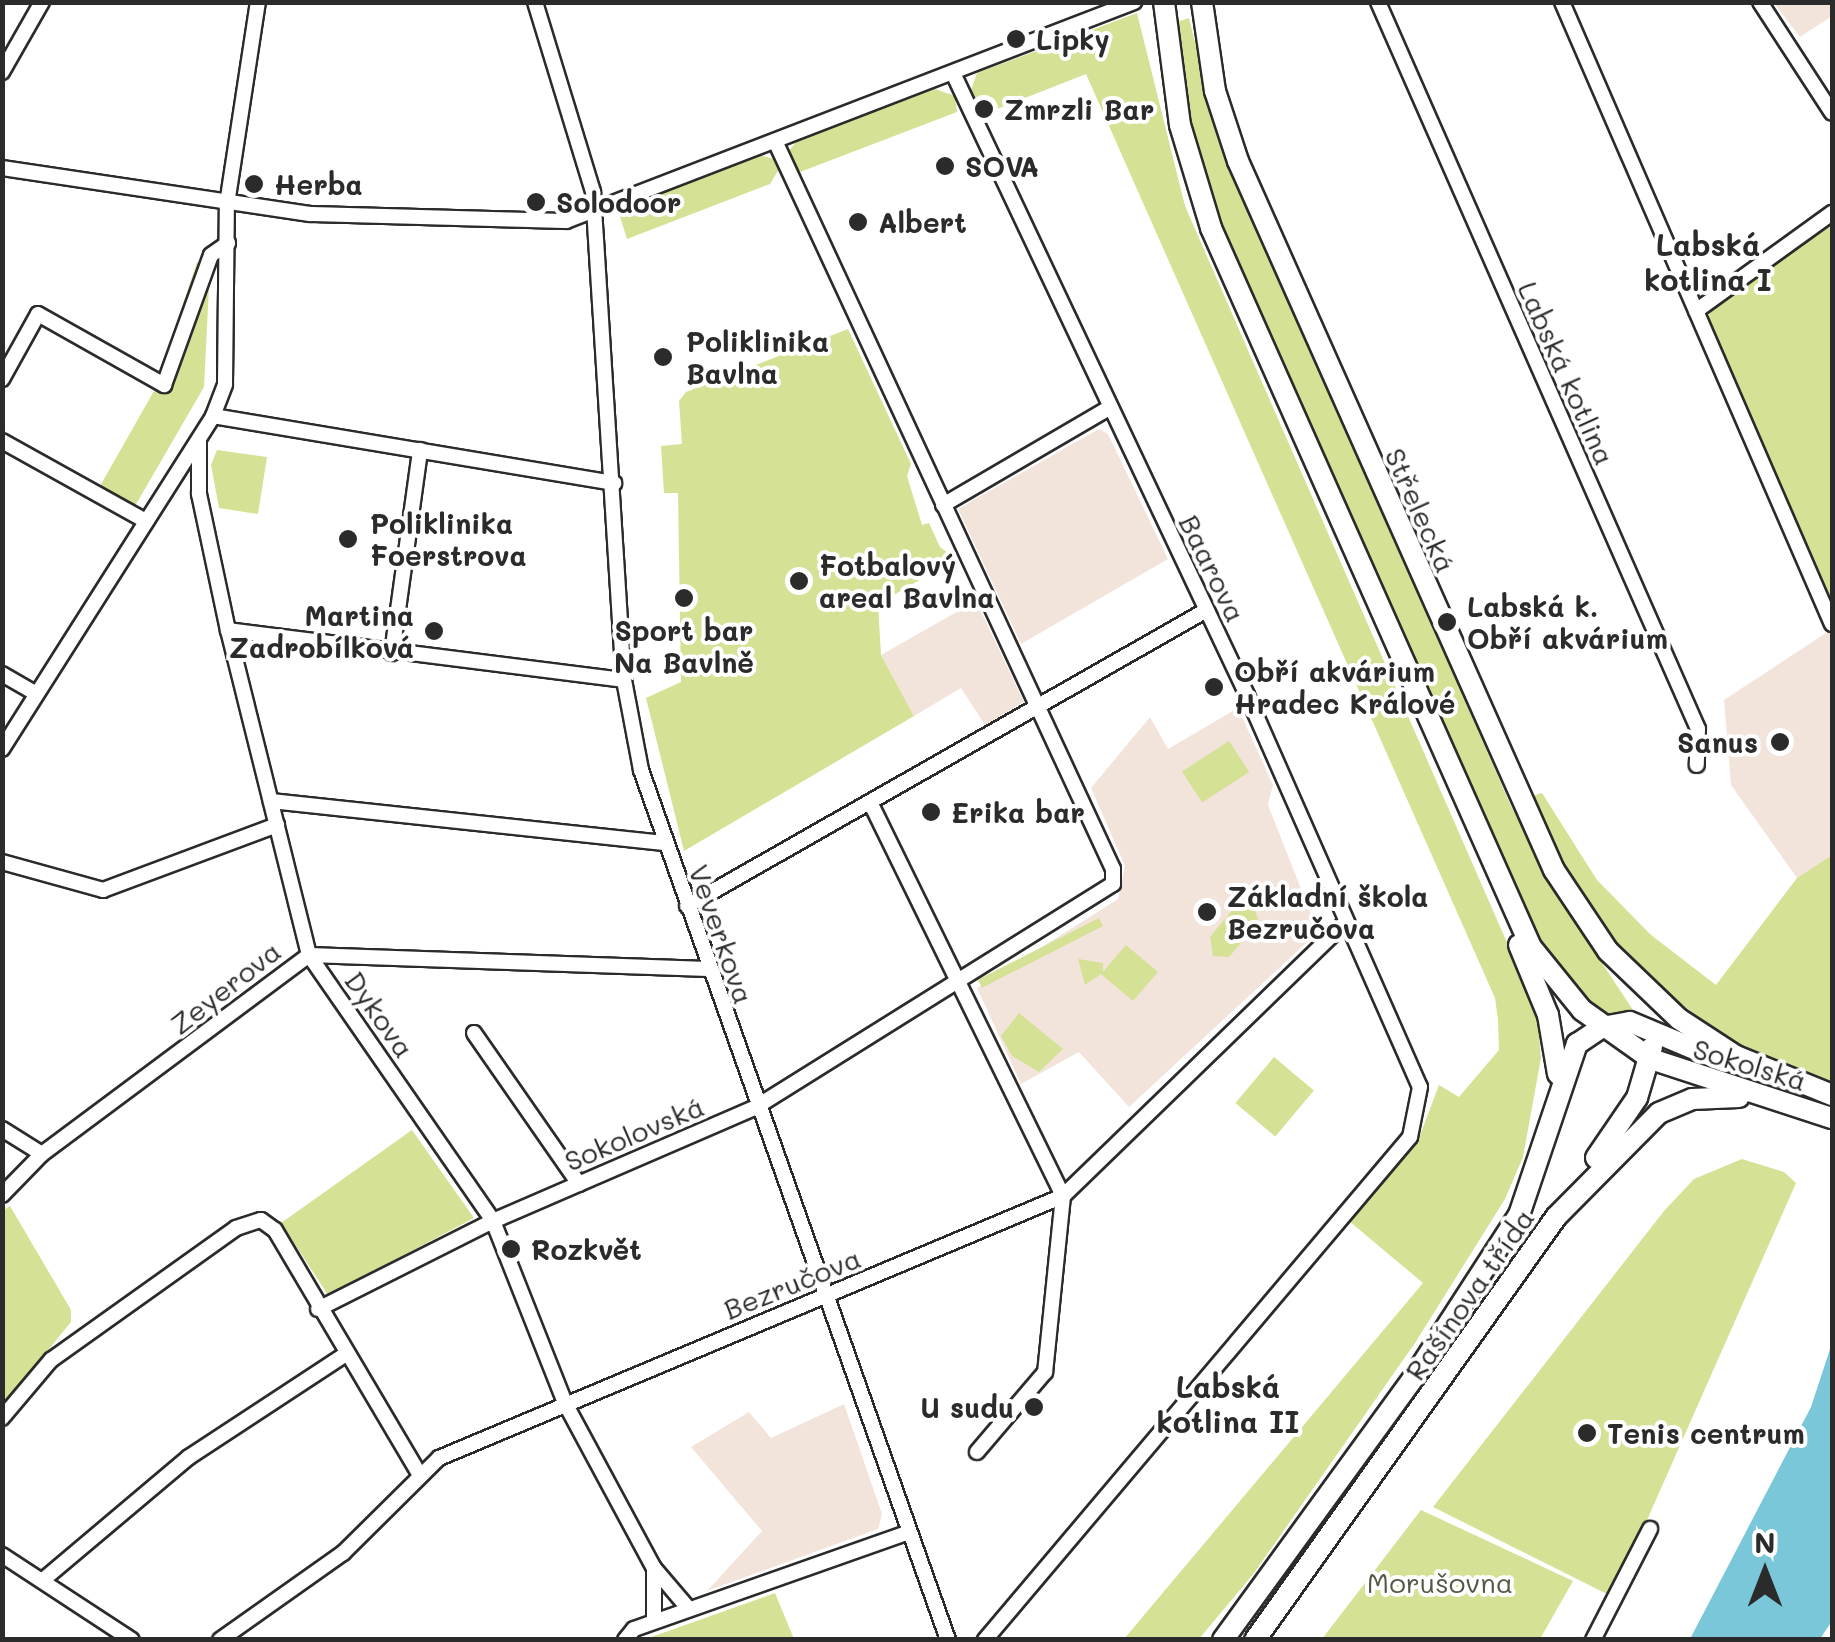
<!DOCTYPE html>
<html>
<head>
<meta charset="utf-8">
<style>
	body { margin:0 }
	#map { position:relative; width:1835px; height:1642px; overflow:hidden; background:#fff; font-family:Mali,sans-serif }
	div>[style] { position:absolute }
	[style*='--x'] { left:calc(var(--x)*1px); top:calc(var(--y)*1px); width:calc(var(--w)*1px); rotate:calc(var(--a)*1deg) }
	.built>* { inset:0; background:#f2e4db }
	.green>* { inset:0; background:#d5e194; transform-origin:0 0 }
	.water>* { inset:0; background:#7bc7da }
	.roads { filter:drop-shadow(2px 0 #2b2b2b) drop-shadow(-2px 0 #2b2b2b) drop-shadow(0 2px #2b2b2b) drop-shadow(0 -2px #2b2b2b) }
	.minor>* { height:14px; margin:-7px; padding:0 7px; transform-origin:7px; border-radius:7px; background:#fff }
	.primary>* { height:20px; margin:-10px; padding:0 10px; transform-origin:10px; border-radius:10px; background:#fff }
	.dots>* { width:28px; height:28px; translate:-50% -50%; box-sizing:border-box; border:5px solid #fff; border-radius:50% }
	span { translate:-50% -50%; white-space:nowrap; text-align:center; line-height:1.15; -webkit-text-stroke:8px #fff; paint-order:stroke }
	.poi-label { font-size:28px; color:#2b2b2b; font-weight:700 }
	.left { translate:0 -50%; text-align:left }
	.right { translate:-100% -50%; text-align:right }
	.street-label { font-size:28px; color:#2b2b2b }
	.park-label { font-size:28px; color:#565845 }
	.neighbourhood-label { font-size:30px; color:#2b2b2b; font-weight:700 }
	.frame { position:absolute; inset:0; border:5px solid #2b2b2b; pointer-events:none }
	.north { position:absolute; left:1715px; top:1522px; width:100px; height:100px; -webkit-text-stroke:8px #fff; paint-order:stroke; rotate:0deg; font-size:28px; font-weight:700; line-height:40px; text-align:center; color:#2b2b2b }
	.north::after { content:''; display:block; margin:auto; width:35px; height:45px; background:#2b2b2b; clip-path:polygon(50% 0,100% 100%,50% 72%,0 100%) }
</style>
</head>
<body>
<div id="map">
	<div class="built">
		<i style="clip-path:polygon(1774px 3px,1832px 3px,1832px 16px,1800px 37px)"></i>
		<i style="clip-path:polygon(1099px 429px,1108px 434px,1168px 559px,1021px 644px,958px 509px)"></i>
		<i style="clip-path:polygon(976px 601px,1024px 702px,985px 725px,961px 688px,914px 716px,881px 655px)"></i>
		<i style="clip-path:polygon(1832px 629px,1832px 855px,1797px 878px,1731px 785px,1724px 700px)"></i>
		<i style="clip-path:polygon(1238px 708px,1273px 785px,1268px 805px,1318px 932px,1129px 1107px,1079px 1052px,1021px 1084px,977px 988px,1118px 899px,1125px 866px,1091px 788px,1150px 717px,1168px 749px)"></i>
		<i style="clip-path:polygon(844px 1404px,882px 1514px,878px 1529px,707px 1591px,762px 1531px,691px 1447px,749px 1412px,771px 1438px)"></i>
	</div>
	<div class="green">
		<i style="clip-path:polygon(1137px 13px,1185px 206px,1512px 954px,1538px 1023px,1541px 1058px,1523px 1157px,1505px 1199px,1415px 1343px,1254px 1573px,1199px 1639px,1124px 1639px,1423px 1283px,1349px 1221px,1419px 1138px,1439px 1085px,1459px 1097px,1499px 1050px,1498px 1020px,1495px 998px,1086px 74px,984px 114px,969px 96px,977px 73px)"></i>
		<i style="clip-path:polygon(1189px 18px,1217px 131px,1510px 804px,1563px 904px,1635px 1013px,1604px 1017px,1540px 945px,1223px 233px,1191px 135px,1174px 23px)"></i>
		<i style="clip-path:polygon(935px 89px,955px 96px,957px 112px,800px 172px,790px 165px,788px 152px,796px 142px)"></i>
		<i style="clip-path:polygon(759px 155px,774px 159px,779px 169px,770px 184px,627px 239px,618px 210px)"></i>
		<i style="clip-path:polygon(1832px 225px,1832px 613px,1707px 328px,1711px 306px)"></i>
		<i style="clip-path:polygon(197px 262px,210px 267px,204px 387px,135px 506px,100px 486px,154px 391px)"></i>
		<i style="clip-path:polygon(848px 329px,911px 464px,907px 476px,922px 525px,929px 523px,940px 547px,956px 559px,878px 604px,881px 655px,914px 716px,684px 851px,646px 698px,681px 682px,678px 493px,664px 493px,661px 446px,682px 444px,679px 401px,686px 392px)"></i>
		<i style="clip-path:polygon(217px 450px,267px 457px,258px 514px,219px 508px,211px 465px)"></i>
		<i style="left:1229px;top:741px;width:37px;height:56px;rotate:57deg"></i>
		<i style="clip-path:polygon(1542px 793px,1597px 880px,1651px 935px,1716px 985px,1797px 878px,1832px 855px,1832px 1087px,1735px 1044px,1644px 976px,1605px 932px,1539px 826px,1525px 798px)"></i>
		<i style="clip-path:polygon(1252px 902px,1259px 922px,1229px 957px,1213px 956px,1210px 937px,1238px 903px)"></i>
		<i style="left:1099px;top:918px;width:9px;height:136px;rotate:63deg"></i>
		<i style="clip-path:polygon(1126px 945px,1158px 972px,1133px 1001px,1101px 974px,1085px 985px,1078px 959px,1103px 963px,1103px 972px)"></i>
		<i style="clip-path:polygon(1019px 1013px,1063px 1049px,1039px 1072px,1012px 1056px,1001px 1036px)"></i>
		<i style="left:1274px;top:1057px;width:52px;height:60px;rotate:40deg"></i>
		<i style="clip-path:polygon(412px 1130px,474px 1218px,328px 1295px,281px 1223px)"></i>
		<i style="clip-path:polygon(1742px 1159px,1784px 1172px,1796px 1183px,1613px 1597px,1433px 1507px,1664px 1211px,1694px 1179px)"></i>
		<i style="clip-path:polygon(10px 1206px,71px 1310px,71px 1322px,3px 1405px,2px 1211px)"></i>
		<i style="clip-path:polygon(1421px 1510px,1573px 1581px,1540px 1639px,1322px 1639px)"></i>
		<i style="clip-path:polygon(775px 1593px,794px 1639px,646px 1639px,657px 1635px)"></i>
	</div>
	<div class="water">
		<i style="clip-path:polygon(1832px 1343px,1832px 1621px,1820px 1639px,1690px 1639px,1811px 1407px)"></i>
	</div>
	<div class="roads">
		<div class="minor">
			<i style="--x:535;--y:2;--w:199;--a:73"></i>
			<i style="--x:593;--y:192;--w:489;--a:86.4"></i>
			<i style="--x:624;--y:680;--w:92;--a:79.3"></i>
			<i style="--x:641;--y:770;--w:923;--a:70.56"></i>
			<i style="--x:1378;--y:2;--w:794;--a:66.24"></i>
			<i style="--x:1698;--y:729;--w:36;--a:92"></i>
			<i style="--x:1562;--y:2;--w:678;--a:66.54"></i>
			<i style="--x:1760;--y:2;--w:132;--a:57"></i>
			<i style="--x:2;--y:72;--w:81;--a:-60.3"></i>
			<i style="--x:953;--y:73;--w:688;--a:64.7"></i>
			<i style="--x:1247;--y:695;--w:428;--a:66.2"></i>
			<i style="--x:1420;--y:1087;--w:51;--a:101.3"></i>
			<i style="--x:1410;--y:1137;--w:659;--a:130.2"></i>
			<i style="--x:2;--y:168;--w:311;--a:8.5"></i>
			<i style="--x:310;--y:214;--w:256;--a:1.6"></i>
			<i style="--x:566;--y:221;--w:609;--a:-21.08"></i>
			<i style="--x:1696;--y:311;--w:168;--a:-35.8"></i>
			<i style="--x:2;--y:379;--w:74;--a:-61"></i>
			<i style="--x:38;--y:314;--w:145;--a:29.4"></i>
			<i style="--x:164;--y:385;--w:138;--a:-70.1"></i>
			<i style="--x:211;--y:255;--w:21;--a:-35"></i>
			<i style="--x:213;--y:416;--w:407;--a:9.5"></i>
			<i style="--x:199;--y:440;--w:54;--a:90"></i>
			<i style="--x:199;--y:494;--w:139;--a:78"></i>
			<i style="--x:228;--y:630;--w:335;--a:76"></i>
			<i style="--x:309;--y:955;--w:323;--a:55.3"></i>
			<i style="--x:493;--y:1221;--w:196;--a:68.4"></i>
			<i style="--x:565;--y:1403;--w:187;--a:61.7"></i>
			<i style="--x:654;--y:1568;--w:52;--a:49.6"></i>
			<i style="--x:2;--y:441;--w:165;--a:29.1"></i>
			<i style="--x:943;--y:505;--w:192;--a:-30.3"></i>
			<i style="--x:228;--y:630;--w:399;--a:7.2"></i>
			<i style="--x:392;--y:653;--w:205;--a:-82.1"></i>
			<i style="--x:2;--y:674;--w:39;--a:30"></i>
			<i style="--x:2;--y:749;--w:394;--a:-57.6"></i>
			<i style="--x:213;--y:416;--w:34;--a:-69"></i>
			<i style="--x:225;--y:384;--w:180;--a:-89.4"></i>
			<i style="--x:227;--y:204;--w:204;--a:-81.3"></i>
			<i style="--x:271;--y:801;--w:395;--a:6.1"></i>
			<i style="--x:872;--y:806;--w:434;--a:63.9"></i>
			<i style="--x:1063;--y:1196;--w:177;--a:95.8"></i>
			<i style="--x:1045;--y:1372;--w:105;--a:130.4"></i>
			<i style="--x:2;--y:862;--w:105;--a:15.5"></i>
			<i style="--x:103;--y:890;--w:186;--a:-20.5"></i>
			<i style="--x:687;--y:906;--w:596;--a:-29.66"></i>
			<i style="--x:474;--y:1033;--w:184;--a:55.2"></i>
			<i style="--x:2;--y:1129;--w:47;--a:32"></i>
			<i style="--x:2;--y:1195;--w:57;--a:-45.7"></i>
			<i style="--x:42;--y:1154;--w:333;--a:-36.7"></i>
			<i style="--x:309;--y:955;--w:399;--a:2"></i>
			<i style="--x:318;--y:1309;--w:196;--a:-26.7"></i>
			<i style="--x:493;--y:1221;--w:287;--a:-23.4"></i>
			<i style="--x:756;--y:1107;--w:421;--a:-32"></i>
			<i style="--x:1113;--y:884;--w:15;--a:-90"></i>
			<i style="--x:1113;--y:869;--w:800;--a:-114.9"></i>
			<i style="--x:2;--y:1418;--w:76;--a:-49.8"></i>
			<i style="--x:51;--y:1360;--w:227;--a:-35.5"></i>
			<i style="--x:236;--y:1228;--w:26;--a:-18"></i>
			<i style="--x:261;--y:1220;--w:17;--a:36"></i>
			<i style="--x:275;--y:1230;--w:285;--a:59.4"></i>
			<i style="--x:2;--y:1555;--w:155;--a:33.2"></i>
			<i style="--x:43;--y:1580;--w:191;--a:-40.1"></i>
			<i style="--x:189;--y:1457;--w:186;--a:-33.3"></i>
			<i style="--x:654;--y:1621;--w:53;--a:-90"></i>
			<i style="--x:220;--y:1640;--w:151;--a:-35.3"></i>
			<i style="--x:343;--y:1553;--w:135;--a:-44.7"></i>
			<i style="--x:439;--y:1458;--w:677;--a:-22.78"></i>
			<i style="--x:1063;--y:1196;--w:394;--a:-44.1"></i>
			<i style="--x:625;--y:1640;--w:14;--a:-51"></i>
			<i style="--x:634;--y:1629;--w:288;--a:-19.4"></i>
			<i style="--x:1593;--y:1640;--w:125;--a:-62.8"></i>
		</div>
		<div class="primary">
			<i style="--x:1164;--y:2;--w:124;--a:82.6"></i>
			<i style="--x:1180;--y:125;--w:108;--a:73.2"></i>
			<i style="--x:1211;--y:228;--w:787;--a:66.01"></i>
			<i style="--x:1531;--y:947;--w:81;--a:51"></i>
			<i style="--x:1582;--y:1010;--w:85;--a:35.4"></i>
			<i style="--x:1651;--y:1059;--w:190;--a:18.1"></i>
			<i style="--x:1202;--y:2;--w:90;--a:81.7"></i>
			<i style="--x:1215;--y:91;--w:74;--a:71.8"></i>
			<i style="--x:1238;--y:161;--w:776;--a:65.98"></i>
			<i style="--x:1554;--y:870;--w:97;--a:56.3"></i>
			<i style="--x:1608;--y:951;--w:98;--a:43.8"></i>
			<i style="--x:1679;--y:1019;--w:68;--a:33"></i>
			<i style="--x:1736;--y:1056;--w:104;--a:22.1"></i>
			<i style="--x:1519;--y:945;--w:76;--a:67.5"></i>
			<i style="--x:1548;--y:1015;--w:60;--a:80.4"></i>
			<i style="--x:1596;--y:1158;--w:73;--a:-55.7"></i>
			<i style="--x:1637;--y:1098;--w:53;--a:-73.6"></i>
			<i style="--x:1223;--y:1640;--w:325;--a:-54"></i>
			<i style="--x:1414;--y:1377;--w:193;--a:-57.1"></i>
			<i style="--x:1519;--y:1215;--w:181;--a:-71.3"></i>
			<i style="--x:1577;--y:1044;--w:30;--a:-34"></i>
			<i style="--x:1602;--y:1027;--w:28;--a:-10"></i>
			<i style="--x:1630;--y:1022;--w:103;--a:22.8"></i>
			<i style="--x:1255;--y:1640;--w:519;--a:-54.56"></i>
			<i style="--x:1556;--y:1217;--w:146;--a:-45.3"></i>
			<i style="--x:1659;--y:1113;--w:36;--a:-23"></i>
			<i style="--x:1692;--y:1099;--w:47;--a:-2.4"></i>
		</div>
	</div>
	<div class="dots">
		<i style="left:1016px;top:39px;background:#2b2b2b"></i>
		<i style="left:984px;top:109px;background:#2b2b2b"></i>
		<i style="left:945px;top:166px;background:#2b2b2b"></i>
		<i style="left:254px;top:184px;background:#2b2b2b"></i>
		<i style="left:536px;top:202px;background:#2b2b2b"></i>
		<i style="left:858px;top:222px;background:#2b2b2b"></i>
		<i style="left:663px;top:357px;background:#2b2b2b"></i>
		<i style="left:348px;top:539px;background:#2b2b2b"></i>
		<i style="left:799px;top:581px;background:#2b2b2b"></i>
		<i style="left:684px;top:598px;background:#2b2b2b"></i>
		<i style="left:1447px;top:622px;background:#2b2b2b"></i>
		<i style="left:434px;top:631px;background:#2b2b2b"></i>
		<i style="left:1214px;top:687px;background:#2b2b2b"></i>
		<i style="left:1780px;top:742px;background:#2b2b2b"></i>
		<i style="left:931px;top:812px;background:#2b2b2b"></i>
		<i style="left:1207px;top:912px;background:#2b2b2b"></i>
		<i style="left:511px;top:1249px;background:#2b2b2b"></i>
		<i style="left:1034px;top:1407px;background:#2b2b2b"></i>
		<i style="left:1587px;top:1433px;background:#2b2b2b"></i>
	</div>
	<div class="poi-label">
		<span class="left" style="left:1036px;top:39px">Lipky</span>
		<span class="left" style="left:1004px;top:109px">Zmrzli Bar</span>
		<span class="left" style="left:965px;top:166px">SOVA</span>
		<span class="left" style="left:274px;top:184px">Herba</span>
		<span class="left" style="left:556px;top:202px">Solodoor</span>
		<span class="left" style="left:878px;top:222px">Albert</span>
		<span class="left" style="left:686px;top:357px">Poliklinika<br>Bavlna</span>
		<span class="left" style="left:370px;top:539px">Poliklinika<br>Foerstrova</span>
		<span class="left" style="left:819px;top:581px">Fotbalový<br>areal Bavlna</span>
		<span class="left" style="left:1467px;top:622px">Labská k.<br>Obří akvárium</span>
		<span class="right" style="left:414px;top:631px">Martina<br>Zadrobílková</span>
		<span style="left:684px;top:646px">Sport bar<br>Na Bavlně</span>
		<span class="left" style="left:1234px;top:687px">Obří akvárium<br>Hradec Králové</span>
		<span class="right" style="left:1758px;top:742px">Sanus</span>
		<span class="left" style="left:951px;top:812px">Erika bar</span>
		<span class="left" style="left:1227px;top:912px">Základní škola<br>Bezručova</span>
		<span class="left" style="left:531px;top:1249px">Rozkvět</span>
		<span class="right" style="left:1014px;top:1407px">U sudu</span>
		<span class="left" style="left:1607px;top:1433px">Tenis centrum</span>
	</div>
	<div class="street-label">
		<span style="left:1567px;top:373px;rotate:66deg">Labská kotlina</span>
		<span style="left:1421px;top:510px;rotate:66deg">Střelecká</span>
		<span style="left:1213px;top:568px;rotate:64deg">Baarova</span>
		<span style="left:722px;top:934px;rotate:71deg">Veverkova</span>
		<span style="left:225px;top:987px;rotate:-38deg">Zeyerova</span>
		<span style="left:380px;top:1014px;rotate:55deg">Dykova</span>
		<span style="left:1750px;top:1064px;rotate:17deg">Sokolská</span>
		<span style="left:634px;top:1133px;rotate:-23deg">Sokolovská</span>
		<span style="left:792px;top:1283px;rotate:-22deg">Bezručova</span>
		<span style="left:1469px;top:1294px;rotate:-55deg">Rašínova třída</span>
	</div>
	<div class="park-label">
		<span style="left:1440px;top:1582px">Morušovna</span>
	</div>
	<div class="neighbourhood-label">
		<span style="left:1708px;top:261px">Labská<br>kotlina I</span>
		<span style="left:1228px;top:1403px">Labská<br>kotlina II</span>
	</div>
	<div class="frame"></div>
	<div class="north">N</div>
</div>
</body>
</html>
